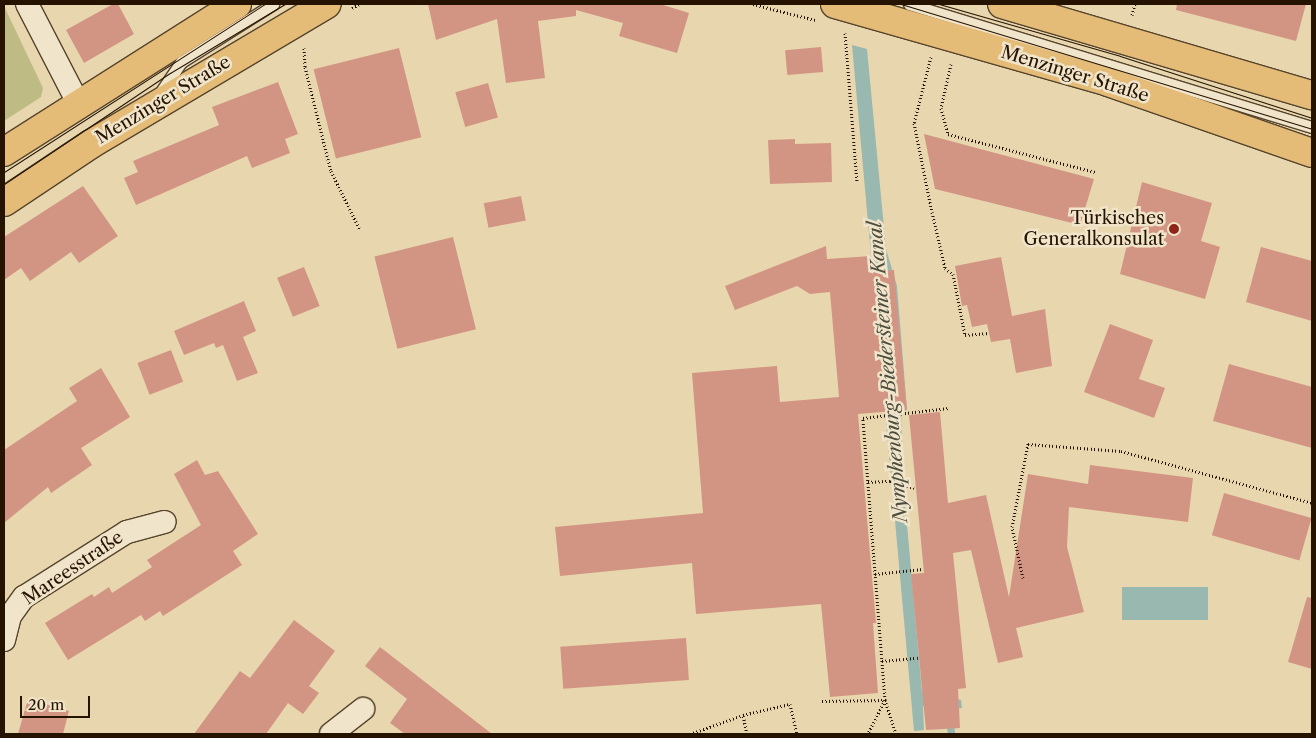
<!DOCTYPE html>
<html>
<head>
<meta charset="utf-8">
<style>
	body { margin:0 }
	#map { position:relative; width:1316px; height:738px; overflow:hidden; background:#e8d6ae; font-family:"Libre Caslon Text",serif }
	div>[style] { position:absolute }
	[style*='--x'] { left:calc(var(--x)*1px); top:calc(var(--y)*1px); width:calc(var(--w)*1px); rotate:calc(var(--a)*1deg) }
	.green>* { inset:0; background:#bebb85 }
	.water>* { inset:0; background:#98b8b0; transform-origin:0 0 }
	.building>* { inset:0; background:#d39583; transform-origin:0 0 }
	.path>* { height:3px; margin-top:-1.5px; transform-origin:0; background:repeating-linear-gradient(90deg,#251300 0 1px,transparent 0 3.5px) }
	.roads { filter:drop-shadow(1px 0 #56442c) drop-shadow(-1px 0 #56442c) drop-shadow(0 1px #56442c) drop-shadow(0 -1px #56442c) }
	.lane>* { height:11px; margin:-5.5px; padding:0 5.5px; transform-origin:5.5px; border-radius:5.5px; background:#f0e4ca }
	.street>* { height:22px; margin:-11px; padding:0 11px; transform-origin:11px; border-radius:11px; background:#f0e4ca }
	.primary>* { height:28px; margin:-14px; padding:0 14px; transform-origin:14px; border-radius:14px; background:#e4bb77 }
	.tram>* { height:1px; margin:-0.5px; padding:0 0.5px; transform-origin:0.5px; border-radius:0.5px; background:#251300 }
	.dots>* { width:14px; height:14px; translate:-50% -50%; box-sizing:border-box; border:2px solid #f0e4ca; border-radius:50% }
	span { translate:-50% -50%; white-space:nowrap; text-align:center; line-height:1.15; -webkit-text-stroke:5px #f0e4ca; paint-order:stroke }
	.street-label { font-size:18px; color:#251300 }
	.poi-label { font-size:18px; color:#251300 }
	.right { translate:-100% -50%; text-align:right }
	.water-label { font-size:19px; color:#4d4d3e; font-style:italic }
	.frame { position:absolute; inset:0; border:5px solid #251300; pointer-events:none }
	.scale { position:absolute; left:20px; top:696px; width:70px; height:22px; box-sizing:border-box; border:2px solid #251300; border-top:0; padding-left:6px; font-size:15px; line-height:18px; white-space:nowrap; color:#251300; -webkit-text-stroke:4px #f0e4ca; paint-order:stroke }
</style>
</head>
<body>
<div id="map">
	<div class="green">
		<i style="clip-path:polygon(4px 6px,43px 88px,41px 97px,4px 121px)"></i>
	</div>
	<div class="water">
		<i style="clip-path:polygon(852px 45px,867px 49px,886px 249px,897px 286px,907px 410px,901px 411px,903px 480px,922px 692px,961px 700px,962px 708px,953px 709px,955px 733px,948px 734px,944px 710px,923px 706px,924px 730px,914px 731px)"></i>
		<i style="left:1208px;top:587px;width:33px;height:86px;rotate:90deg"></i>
	</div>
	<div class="building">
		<i style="clip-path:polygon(113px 4px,118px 4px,134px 34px,84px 63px,66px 30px)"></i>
		<i style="clip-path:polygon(428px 4px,576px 4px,576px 7px,576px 4px,660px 4px,689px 13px,677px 53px,619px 36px,623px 23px,576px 10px,576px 16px,538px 21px,545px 78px,506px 83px,497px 19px,436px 40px)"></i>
		<i style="clip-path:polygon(1177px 4px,1306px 4px,1296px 41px,1176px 10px)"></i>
		<i style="left:821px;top:47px;width:25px;height:36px;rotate:85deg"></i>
		<i style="left:399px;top:48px;width:92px;height:88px;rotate:76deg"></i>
		<i style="clip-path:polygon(278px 82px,298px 134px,285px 139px,290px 153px,252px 168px,247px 156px,136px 205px,124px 178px,138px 172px,133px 161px,219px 125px,212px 107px)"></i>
		<i style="left:488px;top:83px;width:36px;height:34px;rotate:74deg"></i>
		<i style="clip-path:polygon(924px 134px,1094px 179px,1080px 225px,935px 189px)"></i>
		<i style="clip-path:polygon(795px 139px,795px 144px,831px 143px,832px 182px,770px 184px,768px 140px)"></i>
		<i style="clip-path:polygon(1142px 182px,1212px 203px,1201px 241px,1220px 247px,1205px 299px,1120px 274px)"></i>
		<i style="clip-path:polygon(83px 186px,118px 236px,79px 263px,71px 252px,30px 281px,21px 268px,4px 280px,4px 237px)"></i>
		<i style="left:521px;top:196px;width:25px;height:38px;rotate:79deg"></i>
		<i style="left:453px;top:237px;width:95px;height:81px;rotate:76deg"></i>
		<i style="clip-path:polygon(826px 246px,827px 259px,871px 256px,872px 272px,894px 270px,907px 410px,858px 414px,876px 623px,873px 623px,878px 693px,830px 697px,821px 604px,696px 614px,692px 563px,560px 576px,555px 527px,703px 513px,692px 373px,777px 366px,780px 402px,839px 397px,830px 292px,810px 294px,797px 286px,735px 310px,725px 286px)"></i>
		<i style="clip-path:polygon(1261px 247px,1312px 261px,1312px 321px,1246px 302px)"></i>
		<i style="clip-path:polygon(1001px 257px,1012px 316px,1045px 309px,1052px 366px,1016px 373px,1010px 339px,991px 342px,987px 324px,972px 327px,967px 305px,962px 306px,955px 266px)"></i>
		<i style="left:304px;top:267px;width:42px;height:29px;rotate:68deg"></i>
		<i style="clip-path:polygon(244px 301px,256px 331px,243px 337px,258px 373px,237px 381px,223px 345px,216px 348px,214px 343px,184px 355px,174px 331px)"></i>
		<i style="clip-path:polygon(1110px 324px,1153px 340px,1139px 379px,1165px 388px,1154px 418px,1084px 392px)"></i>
		<i style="left:171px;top:350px;width:34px;height:36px;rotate:69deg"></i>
		<i style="clip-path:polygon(1229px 364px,1312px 387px,1312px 448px,1213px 421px)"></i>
		<i style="clip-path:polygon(101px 368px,130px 417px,81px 448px,92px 465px,51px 493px,48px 487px,4px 523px,4px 450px,77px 401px,69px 388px)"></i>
		<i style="clip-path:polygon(940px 412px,948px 503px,986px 495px,1009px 597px,1028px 474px,1088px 484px,1090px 465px,1193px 478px,1188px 522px,1069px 507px,1067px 547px,1084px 612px,1016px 628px,1023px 657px,998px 663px,971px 550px,953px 553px,966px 688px,958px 689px,960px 728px,926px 730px,911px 574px,924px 573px,909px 415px)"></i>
		<i style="clip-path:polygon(197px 460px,205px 475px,218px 471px,258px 534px,233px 551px,242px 565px,163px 616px,160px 611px,145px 621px,141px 615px,68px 660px,45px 623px,92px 594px,94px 597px,109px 587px,112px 593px,152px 567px,147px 560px,201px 525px,174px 474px)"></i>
		<i style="left:1224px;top:493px;width:91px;height:44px;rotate:16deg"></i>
		<i style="clip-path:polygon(1307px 597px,1312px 598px,1312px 669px,1288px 662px)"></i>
		<i style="clip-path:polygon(294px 620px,335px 651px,309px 686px,319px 693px,303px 714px,288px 703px,266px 734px,194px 734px,240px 671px,250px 678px)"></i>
		<i style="left:686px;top:638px;width:42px;height:126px;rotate:86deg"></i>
		<i style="clip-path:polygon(380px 647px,492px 734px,405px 734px,390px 723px,407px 699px,365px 666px)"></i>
		<i style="clip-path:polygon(28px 699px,69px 711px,63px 734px,18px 734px)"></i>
	</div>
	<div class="path">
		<i style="--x:753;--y:4;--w:64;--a:14.5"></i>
		<i style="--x:352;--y:8;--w:9;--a:-27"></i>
		<i style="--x:1132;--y:15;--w:11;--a:-75"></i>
		<i style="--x:845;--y:33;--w:149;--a:85.4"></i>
		<i style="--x:304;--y:48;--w:19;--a:87"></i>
		<i style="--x:305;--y:67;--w:107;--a:76"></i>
		<i style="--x:331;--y:171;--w:66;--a:63.8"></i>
		<i style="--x:931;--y:57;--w:68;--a:104.4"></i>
		<i style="--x:914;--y:123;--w:91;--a:78.6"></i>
		<i style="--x:932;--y:212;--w:57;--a:76.9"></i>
		<i style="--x:945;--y:268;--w:10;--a:37"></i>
		<i style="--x:953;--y:274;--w:62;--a:78.9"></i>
		<i style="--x:965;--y:335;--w:24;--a:-5"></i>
		<i style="--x:951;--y:64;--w:45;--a:102.8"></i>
		<i style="--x:941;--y:108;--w:27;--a:75"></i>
		<i style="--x:948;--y:134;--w:152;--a:14.5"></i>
		<i style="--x:868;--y:482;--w:22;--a:-3"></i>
		<i style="--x:890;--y:481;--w:25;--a:16"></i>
		<i style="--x:875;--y:574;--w:48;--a:-5.9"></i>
		<i style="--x:1023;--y:578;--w:52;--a:-102.2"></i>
		<i style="--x:1012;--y:527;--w:85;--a:-79.1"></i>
		<i style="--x:1028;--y:444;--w:93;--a:4.3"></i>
		<i style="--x:1121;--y:451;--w:198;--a:15.2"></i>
		<i style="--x:882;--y:661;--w:36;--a:-5"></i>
		<i style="--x:822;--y:701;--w:63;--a:-0.9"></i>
		<i style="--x:885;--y:700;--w:38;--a:117"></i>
		<i style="--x:690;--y:734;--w:56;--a:-19.7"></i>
		<i style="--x:747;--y:734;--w:19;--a:-102"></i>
		<i style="--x:743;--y:715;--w:48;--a:-13.2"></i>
		<i style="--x:790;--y:704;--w:31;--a:77"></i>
		<i style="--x:896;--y:734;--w:36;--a:-108"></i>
		<i style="--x:885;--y:700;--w:283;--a:-94.5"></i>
		<i style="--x:863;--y:418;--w:86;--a:-6.7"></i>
	</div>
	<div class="roads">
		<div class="lane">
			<i style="--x:909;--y:4;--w:421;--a:17"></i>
			<i style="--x:158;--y:96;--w:41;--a:-55.9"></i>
			<i style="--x:181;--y:62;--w:109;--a:-32.2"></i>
		</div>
		<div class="street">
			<i style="--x:27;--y:4;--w:111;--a:62.7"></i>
			<i style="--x:4;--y:640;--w:25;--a:-76"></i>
			<i style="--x:10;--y:616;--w:24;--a:-54"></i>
			<i style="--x:24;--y:597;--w:122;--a:-32.3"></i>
			<i style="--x:127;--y:532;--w:39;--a:-15"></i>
			<i style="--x:331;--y:734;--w:41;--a:-38"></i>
		</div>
		<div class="primary">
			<i style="--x:835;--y:4;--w:284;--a:15.9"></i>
			<i style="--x:1108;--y:82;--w:216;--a:19.2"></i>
			<i style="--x:1002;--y:4;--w:323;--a:16.4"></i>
			<i style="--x:4;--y:152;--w:276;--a:-32.4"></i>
			<i style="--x:4;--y:202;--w:105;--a:-33.7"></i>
			<i style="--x:91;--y:144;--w:274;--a:-30.7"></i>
		</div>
	</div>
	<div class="tram">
		<i style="--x:901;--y:4;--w:430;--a:16.9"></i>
		<i style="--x:939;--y:4;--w:188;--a:16"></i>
		<i style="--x:1120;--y:56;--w:202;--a:17.9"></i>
		<i style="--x:4;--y:172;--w:310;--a:-32.8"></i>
		<i style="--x:4;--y:184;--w:200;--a:-33.8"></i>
		<i style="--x:170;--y:73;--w:134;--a:-31"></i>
	</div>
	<div class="dots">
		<i style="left:1174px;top:229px;background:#8f2418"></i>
	</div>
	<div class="street-label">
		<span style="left:1075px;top:74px;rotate:17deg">Menzinger Straße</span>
		<span style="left:163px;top:100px;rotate:-31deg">Menzinger Straße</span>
		<span style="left:73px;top:568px;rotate:-34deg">Mareesstraße</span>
	</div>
	<div class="poi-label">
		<span class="right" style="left:1164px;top:229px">Türkisches<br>Generalkonsulat</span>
	</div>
	<div class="water-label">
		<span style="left:888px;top:372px;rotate:-95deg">Nymphenburg-Biedersteiner Kanal</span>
	</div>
	<div class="frame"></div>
	<div class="scale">20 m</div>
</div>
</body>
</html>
